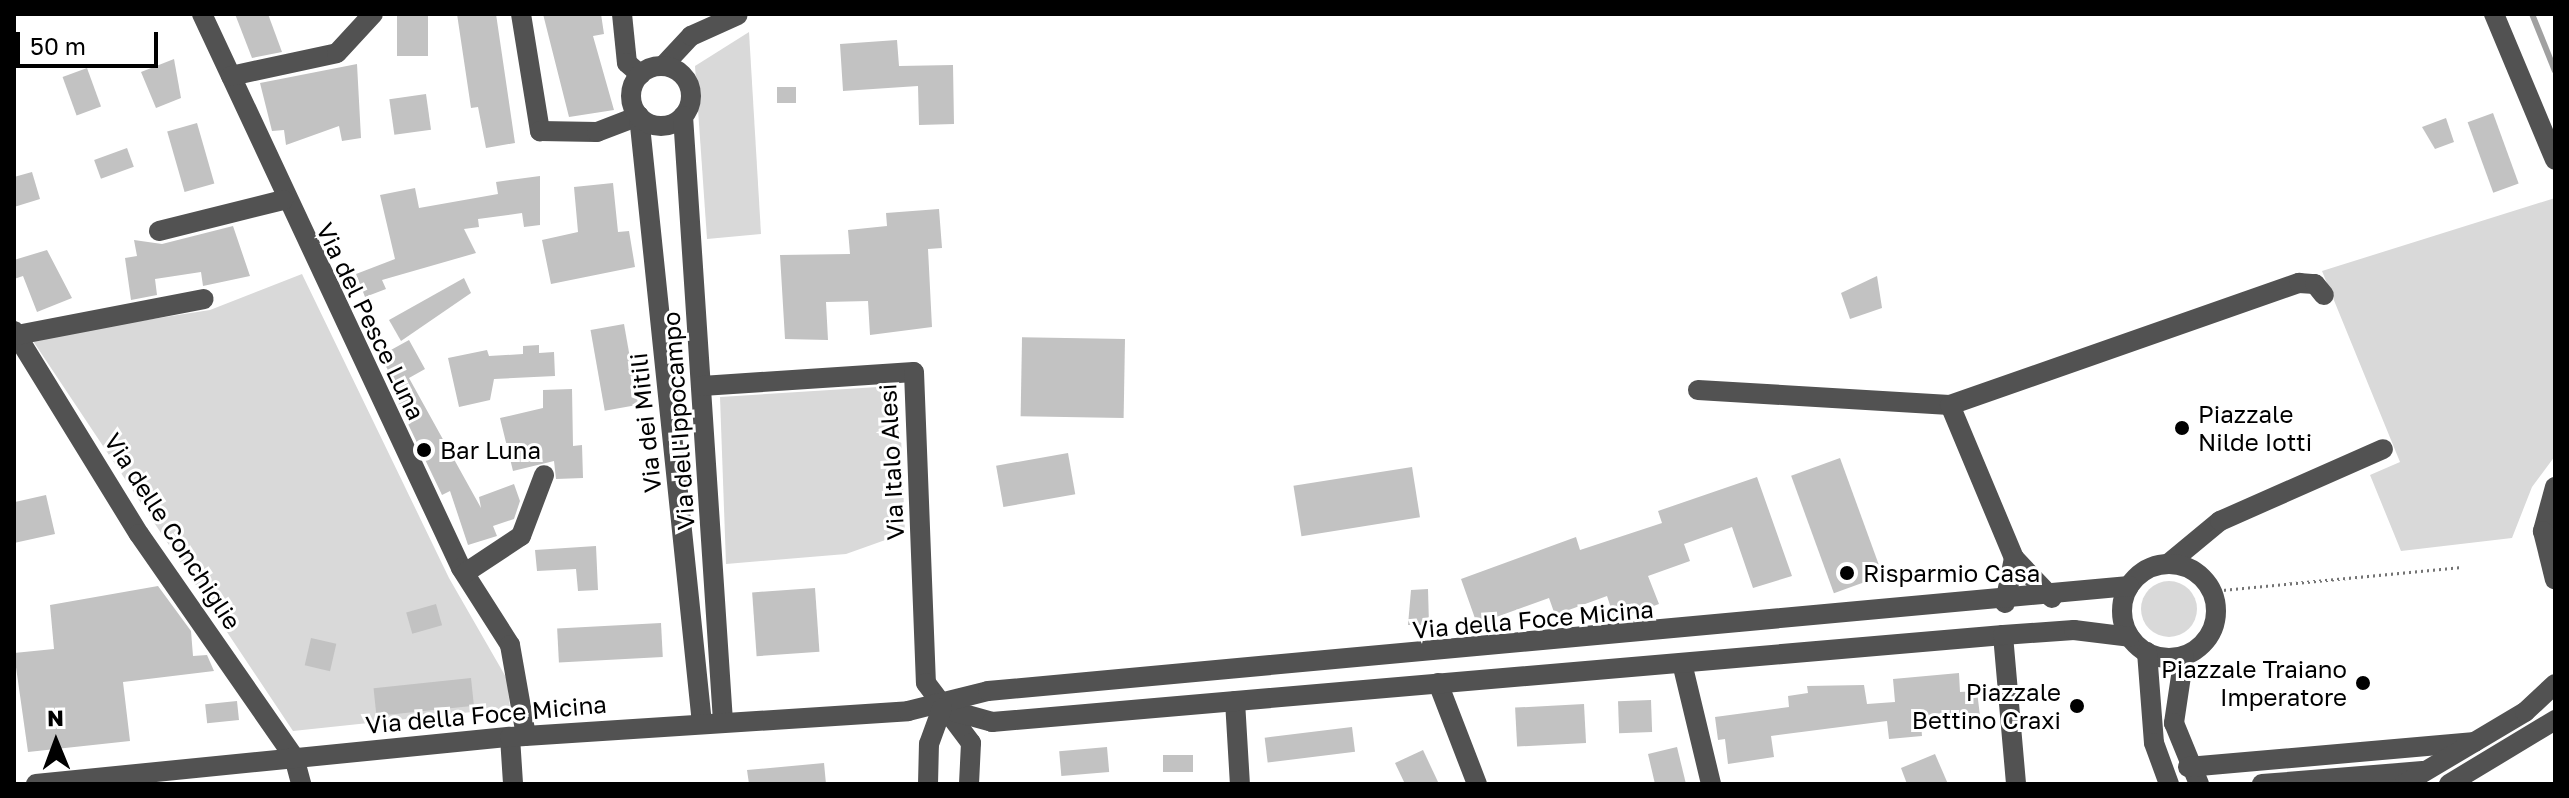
<!DOCTYPE html>
<html>
<head>
<meta charset="utf-8">
<style>
	body { margin:0 }
	#map { position:relative; width:2569px; height:798px; overflow:hidden; background:#fff; font-family:"Golos Text",sans-serif }
	div>[style] { position:absolute }
	[style*='--x'] { left:calc(var(--x)*1px); top:calc(var(--y)*1px); width:calc(var(--w)*1px); rotate:calc(var(--a)*1deg) }
	.green>* { inset:0; background:#d9d9d9 }
	.round { border-radius:50% }
	.stream>* { height:6px; margin:-3px; padding:0 3px; transform-origin:3px; border-radius:3px; background:#a0a0a0 }
	.building>* { inset:0; background:#c2c2c2; transform-origin:0 0 }
	.path>* { height:3px; margin-top:-1.5px; transform-origin:0; background:repeating-linear-gradient(90deg,#747474 0 2px,transparent 0 6px) }
	.minor>* { height:20px; margin:-10px; padding:0 10px; transform-origin:10px; border-radius:10px; background:#525252 }
	.minor>.ring { margin:-10px; padding:0; box-sizing:content-box; background:none; border:20px solid #525252; border-radius:50% }
	.dots>* { width:22px; height:22px; translate:-50% -50%; box-sizing:border-box; border:4px solid #fff; border-radius:50% }
	span { translate:-50% -50%; white-space:nowrap; text-align:center; line-height:1.15; -webkit-text-stroke:6px #fff; paint-order:stroke }
	.street-label { font-size:24px; color:#000 }
	.poi-label { font-size:24px; color:#000 }
	.left { translate:0 -50%; text-align:left }
	.right { translate:-100% -50%; text-align:right }
	.frame { position:absolute; inset:0; border:16px solid #000; pointer-events:none }
	.north { position:absolute; left:16px; top:702px; width:80px; height:80px; -webkit-text-stroke:6px #fff; paint-order:stroke; rotate:359deg; font-size:22px; font-weight:700; line-height:32px; text-align:center; color:#000 }
	.north::after { content:''; display:block; margin:auto; width:28px; height:36px; background:#000; clip-path:polygon(50% 0,100% 100%,50% 72%,0 100%) }
	.scale { position:absolute; left:16px; top:32px; width:142px; height:36px; box-sizing:border-box; border:4px solid #000; border-top:0; padding-left:10px; font-size:24px; line-height:28px; white-space:nowrap; color:#000; -webkit-text-stroke:6px #fff; paint-order:stroke }
</style>
</head>
<body>
<div id="map">
	<div class="green">
		<i style="clip-path:polygon(749px 32px,761px 234px,707px 239px,695px 66px)"></i>
		<i style="clip-path:polygon(2555px 198px,2555px 456px,2532px 487px,2512px 538px,2401px 551px,2370px 475px,2400px 462px,2322px 271px)"></i>
		<i style="clip-path:polygon(302px 274px,449px 578px,507px 679px,510px 708px,293px 731px,31px 338px,210px 310px)"></i>
		<i style="clip-path:polygon(878px 387px,901px 436px,905px 533px,846px 554px,726px 564px,720px 397px)"></i>
		<i class="round" style="left:2141px;top:581px;width:56px;height:56px"></i>
	</div>
	<div class="stream">
		<i style="--x:2532;--y:14;--w:61;--a:68"></i>
	</div>
	<div class="building">
		<i style="clip-path:polygon(235px 14px,268px 14px,282px 52px,252px 58px)"></i>
		<i style="left:397px;top:14px;width:31px;height:42px"></i>
		<i style="clip-path:polygon(457px 14px,496px 14px,515px 143px,486px 148px,478px 107px,471px 108px)"></i>
		<i style="clip-path:polygon(543px 14px,601px 14px,604px 34px,593px 36px,614px 110px,569px 117px)"></i>
		<i style="clip-path:polygon(897px 40px,899px 66px,953px 65px,954px 124px,919px 125px,918px 86px,843px 91px,840px 44px)"></i>
		<i style="clip-path:polygon(174px 59px,181px 98px,156px 108px,141px 72px)"></i>
		<i style="clip-path:polygon(357px 64px,361px 138px,342px 141px,339px 126px,286px 145px,284px 130px,272px 131px,260px 83px)"></i>
		<i style="left:87px;top:68px;width:41px;height:26px;rotate:70deg"></i>
		<i style="left:796px;top:87px;width:16px;height:19px;rotate:90deg"></i>
		<i style="left:426px;top:94px;width:36px;height:37px;rotate:82deg"></i>
		<i style="left:2493px;top:113px;width:75px;height:27px;rotate:70deg"></i>
		<i style="clip-path:polygon(2446px 118px,2454px 142px,2435px 149px,2422px 127px)"></i>
		<i style="left:197px;top:123px;width:63px;height:31px;rotate:74deg"></i>
		<i style="left:127px;top:148px;width:20px;height:35px;rotate:70deg"></i>
		<i style="clip-path:polygon(32px 172px,40px 199px,14px 207px,14px 177px)"></i>
		<i style="clip-path:polygon(540px 176px,540px 225px,524px 227px,522px 213px,478px 219px,479px 227px,464px 229px,476px 253px,382px 280px,386px 289px,365px 297px,356px 274px,395px 259px,380px 195px,415px 188px,419px 208px,498px 194px,496px 182px)"></i>
		<i style="clip-path:polygon(613px 183px,618px 232px,629px 231px,635px 267px,551px 284px,542px 240px,578px 232px,574px 187px)"></i>
		<i style="clip-path:polygon(939px 209px,942px 248px,928px 249px,932px 327px,870px 335px,868px 301px,826px 302px,828px 340px,785px 339px,780px 255px,850px 254px,848px 230px,887px 226px,886px 213px)"></i>
		<i style="clip-path:polygon(233px 226px,250px 276px,203px 286px,201px 272px,155px 279px,157px 295px,131px 300px,125px 258px,137px 256px,134px 240px,162px 244px)"></i>
		<i style="clip-path:polygon(47px 250px,72px 298px,37px 312px,23px 276px,14px 279px,14px 260px)"></i>
		<i style="clip-path:polygon(1877px 276px,1882px 308px,1850px 319px,1841px 293px)"></i>
		<i style="clip-path:polygon(464px 278px,471px 293px,401px 341px,389px 320px)"></i>
		<i style="left:624px;top:324px;width:82px;height:34px;rotate:80deg"></i>
		<i style="left:1125px;top:339px;width:79px;height:103px;rotate:91deg"></i>
		<i style="clip-path:polygon(409px 340px,425px 369px,409px 378px,481px 508px,479px 497px,514px 484px,520px 501px,514px 519px,493px 526px,497px 536px,468px 545px,450px 491px,442px 495px,398px 403px,405px 400px,380px 356px)"></i>
		<i style="clip-path:polygon(539px 345px,539px 353px,554px 352px,555px 376px,494px 379px,490px 400px,459px 407px,448px 358px,487px 350px,489px 356px,523px 354px,523px 346px)"></i>
		<i style="clip-path:polygon(572px 389px,573px 446px,582px 445px,583px 478px,556px 479px,554px 461px,513px 471px,500px 418px,543px 408px,543px 390px)"></i>
		<i style="left:1068px;top:453px;width:42px;height:73px;rotate:80deg"></i>
		<i style="left:1840px;top:458px;width:125px;height:52px;rotate:70deg"></i>
		<i style="left:1412px;top:467px;width:51px;height:120px;rotate:81deg"></i>
		<i style="clip-path:polygon(1757px 477px,1792px 576px,1753px 588px,1732px 527px,1684px 544px,1690px 561px,1648px 576px,1659px 604px,1615px 620px,1607px 596px,1555px 615px,1549px 598px,1477px 624px,1461px 579px,1576px 537px,1580px 550px,1662px 523px,1658px 511px)"></i>
		<i style="clip-path:polygon(46px 495px,55px 534px,14px 543px,15px 502px)"></i>
		<i style="clip-path:polygon(596px 546px,598px 590px,578px 591px,576px 569px,537px 571px,535px 550px)"></i>
		<i style="clip-path:polygon(158px 586px,191px 631px,193px 656px,207px 655px,214px 671px,123px 682px,130px 741px,28px 752px,14px 653px,54px 649px,50px 605px)"></i>
		<i style="left:815px;top:588px;width:64px;height:63px;rotate:86deg"></i>
		<i style="clip-path:polygon(1428px 589px,1429px 625px,1408px 625px,1411px 590px)"></i>
		<i style="left:436px;top:604px;width:22px;height:31px;rotate:74deg"></i>
		<i style="left:661px;top:623px;width:34px;height:104px;rotate:87deg"></i>
		<i style="left:311px;top:638px;width:26px;height:28px;rotate:13deg"></i>
		<i style="clip-path:polygon(1959px 673px,1960px 692px,1977px 691px,1980px 716px,1921px 723px,1922px 736px,1889px 739px,1887px 721px,1771px 736px,1774px 757px,1728px 764px,1725px 739px,1718px 740px,1715px 717px,1789px 707px,1788px 696px,1808px 693px,1807px 686px,1864px 685px,1867px 704px,1895px 702px,1893px 679px)"></i>
		<i style="left:471px;top:678px;width:28px;height:98px;rotate:84deg"></i>
		<i style="left:1651px;top:700px;width:32px;height:33px;rotate:88deg"></i>
		<i style="left:237px;top:701px;width:19px;height:32px;rotate:84deg"></i>
		<i style="left:1584px;top:704px;width:39px;height:69px;rotate:87deg"></i>
		<i style="left:1352px;top:727px;width:25px;height:88px;rotate:83deg"></i>
		<i style="left:1107px;top:747px;width:25px;height:48px;rotate:85deg"></i>
		<i style="clip-path:polygon(1677px 747px,1686px 784px,1655px 784px,1648px 754px)"></i>
		<i style="clip-path:polygon(1423px 750px,1439px 784px,1405px 784px,1395px 763px)"></i>
		<i style="clip-path:polygon(1935px 754px,1948px 784px,1907px 784px,1901px 768px)"></i>
		<i style="left:1193px;top:755px;width:17px;height:30px;rotate:90deg"></i>
		<i style="clip-path:polygon(824px 763px,826px 784px,749px 784px,747px 770px)"></i>
	</div>
	<div class="path">
		<i style="--x:2212;--y:591;--w:251;--a:-5.5"></i>
	</div>
	<div class="minor">
		<i style="--x:202;--y:14;--w:612;--a:64.94"></i>
		<i style="--x:461;--y:568;--w:91;--a:57.5"></i>
		<i style="--x:510;--y:645;--w:92;--a:80"></i>
		<i style="--x:521;--y:14;--w:119;--a:80.8"></i>
		<i style="--x:540;--y:131;--w:57;--a:1"></i>
		<i style="--x:597;--y:132;--w:45;--a:-20.9"></i>
		<i style="--x:639;--y:116;--w:611;--a:84.08"></i>
		<i style="--x:622;--y:14;--w:49;--a:84.2"></i>
		<i style="--x:627;--y:63;--w:18;--a:41"></i>
		<i style="--x:2494;--y:14;--w:158;--a:67.3"></i>
		<i style="--x:663;--y:66;--w:41;--a:-47"></i>
		<i style="--x:691;--y:36;--w:51;--a:-24.1"></i>
		<i class="ring" style="left:631px;top:66px;width:40px;height:40px"></i>
		<i style="--x:231;--y:76;--w:108;--a:-12.2"></i>
		<i style="--x:337;--y:53;--w:53;--a:-47.3"></i>
		<i style="--x:683;--y:116;--w:607;--a:86.22"></i>
		<i style="--x:159;--y:231;--w:128;--a:-14"></i>
		<i style="--x:14;--y:331;--w:238;--a:58.4"></i>
		<i style="--x:139;--y:534;--w:272;--a:55.2"></i>
		<i style="--x:294;--y:757;--w:28;--a:75"></i>
		<i style="--x:17;--y:335;--w:190;--a:-10.9"></i>
		<i style="--x:702;--y:386;--w:212;--a:-3.8"></i>
		<i style="--x:914;--y:372;--w:311;--a:87.8"></i>
		<i style="--x:926;--y:683;--w:75;--a:53.1"></i>
		<i style="--x:971;--y:743;--w:41;--a:92.8"></i>
		<i style="--x:1698;--y:390;--w:252;--a:3.4"></i>
		<i style="--x:1950;--y:405;--w:370;--a:-19.3"></i>
		<i style="--x:2299;--y:283;--w:16;--a:4"></i>
		<i style="--x:2315;--y:284;--w:14;--a:51"></i>
		<i style="--x:1950;--y:405;--w:166;--a:67.3"></i>
		<i style="--x:2014;--y:558;--w:55;--a:46.5"></i>
		<i style="--x:2555;--y:487;--w:46;--a:105.3"></i>
		<i style="--x:2543;--y:531;--w:50;--a:76.2"></i>
		<i style="--x:2168;--y:564;--w:67;--a:-39.6"></i>
		<i style="--x:2220;--y:521;--w:178;--a:-23.8"></i>
		<i class="ring" style="left:2122px;top:564px;width:74px;height:74px"></i>
		<i style="--x:465;--y:573;--w:67;--a:-33.5"></i>
		<i style="--x:521;--y:536;--w:65;--a:-69.3"></i>
		<i style="--x:2005;--y:603;--w:46;--a:-78.7"></i>
		<i style="--x:2003;--y:635;--w:150;--a:85"></i>
		<i style="--x:2147;--y:652;--w:91;--a:85.6"></i>
		<i style="--x:2154;--y:743;--w:44;--a:69.9"></i>
		<i style="--x:2184;--y:656;--w:68;--a:98.5"></i>
		<i style="--x:2174;--y:723;--w:66;--a:67.7"></i>
		<i style="--x:1682;--y:663;--w:124;--a:76.5"></i>
		<i style="--x:1438;--y:683;--w:108;--a:68.9"></i>
		<i style="--x:1235;--y:701;--w:83;--a:86.6"></i>
		<i style="--x:942;--y:708;--w:52;--a:15.6"></i>
		<i style="--x:992;--y:722;--w:1015;--a:-4.92"></i>
		<i style="--x:2003;--y:635;--w:71;--a:-4"></i>
		<i style="--x:2074;--y:630;--w:56;--a:7.1"></i>
		<i style="--x:510;--y:737;--w:47;--a:86.3"></i>
		<i style="--x:2188;--y:767;--w:288;--a:-5"></i>
		<i style="--x:36;--y:784;--w:476;--a:-5.7"></i>
		<i style="--x:510;--y:737;--w:399;--a:-3.7"></i>
		<i style="--x:908;--y:711;--w:82;--a:-14"></i>
		<i style="--x:988;--y:691;--w:1146;--a:-5.26"></i>
		<i style="--x:928;--y:784;--w:40;--a:-88.6"></i>
		<i style="--x:929;--y:744;--w:38;--a:-70"></i>
		<i style="--x:2262;--y:784;--w:161;--a:-4.6"></i>
		<i style="--x:2404;--y:784;--w:141;--a:-30.8"></i>
		<i style="--x:2525;--y:712;--w:41;--a:-43"></i>
		<i style="--x:2449;--y:784;--w:124;--a:-31.1"></i>
	</div>
	<div class="dots">
		<i style="left:2182px;top:428px;background:#000"></i>
		<i style="left:424px;top:450px;background:#000"></i>
		<i style="left:1847px;top:573px;background:#000"></i>
		<i style="left:2363px;top:683px;background:#000"></i>
		<i style="left:2077px;top:706px;background:#000"></i>
	</div>
	<div class="street-label">
		<span style="left:371px;top:321px;rotate:64deg">Via del Pesce Luna</span>
		<span style="left:678px;top:421px;rotate:-94deg">Via dell'Ippocampo</span>
		<span style="left:645px;top:423px;rotate:-96deg">Via dei Mitili</span>
		<span style="left:891px;top:462px;rotate:-93deg">Via Italo Alesi</span>
		<span style="left:173px;top:531px;rotate:57deg">Via delle Conchiglie</span>
		<span style="left:1533px;top:619px;rotate:-5deg">Via della Foce Micina</span>
		<span style="left:486px;top:714px;rotate:-5deg">Via della Foce Micina</span>
	</div>
	<div class="poi-label">
		<span class="left" style="left:2198px;top:428px">Piazzale<br>Nilde Iotti</span>
		<span class="left" style="left:440px;top:450px">Bar Luna</span>
		<span class="left" style="left:1863px;top:573px">Risparmio Casa</span>
		<span class="right" style="left:2347px;top:683px">Piazzale Traiano<br>Imperatore</span>
		<span class="right" style="left:2061px;top:706px">Piazzale<br>Bettino Craxi</span>
	</div>
	<div class="frame"></div>
	<div class="north">N</div>
	<div class="scale">50 m</div>
</div>
</body>
</html>
